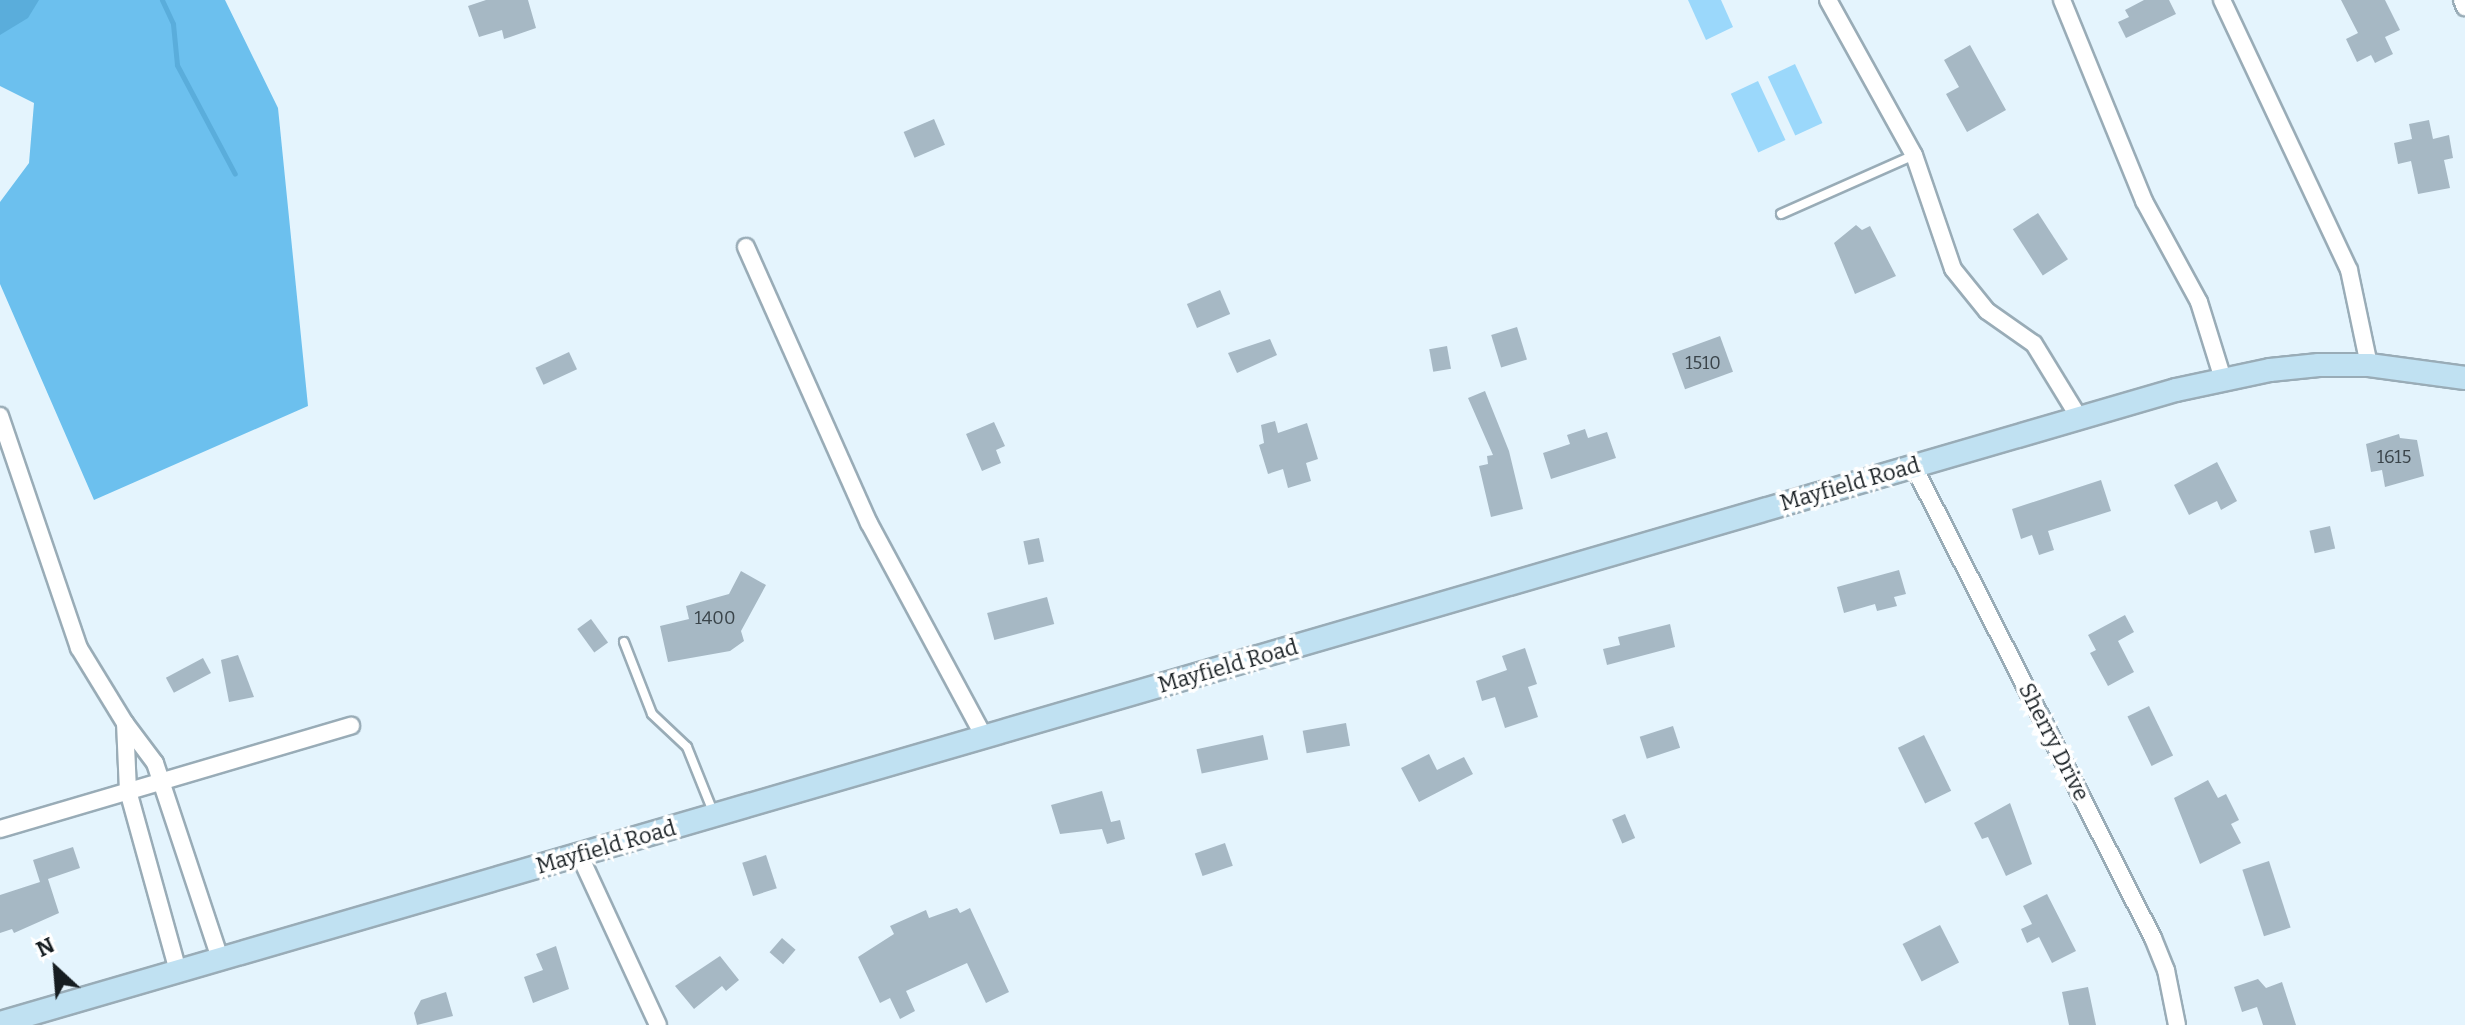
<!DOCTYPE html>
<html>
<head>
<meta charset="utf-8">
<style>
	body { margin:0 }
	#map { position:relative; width:2465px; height:1025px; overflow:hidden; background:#e4f4fd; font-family:Bitter,serif }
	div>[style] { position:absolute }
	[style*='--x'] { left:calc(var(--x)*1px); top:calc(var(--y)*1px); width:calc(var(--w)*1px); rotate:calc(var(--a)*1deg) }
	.green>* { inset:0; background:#9bd8fb; transform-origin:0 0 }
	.forest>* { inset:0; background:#6cc0ee }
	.water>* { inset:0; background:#5aaddb }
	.stream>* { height:5px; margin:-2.5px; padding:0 2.5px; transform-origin:2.5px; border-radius:2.5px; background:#5aaddb }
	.building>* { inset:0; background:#a6b8c4; transform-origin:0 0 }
	.roads { filter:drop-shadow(2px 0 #99acb7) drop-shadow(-2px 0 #99acb7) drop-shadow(0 2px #99acb7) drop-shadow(0 -2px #99acb7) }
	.lane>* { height:8px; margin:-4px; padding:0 4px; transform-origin:4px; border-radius:4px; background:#fff }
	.street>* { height:16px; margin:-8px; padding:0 8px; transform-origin:8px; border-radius:8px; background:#fff }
	.secondary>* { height:22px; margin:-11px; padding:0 11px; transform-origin:11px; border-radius:11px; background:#c0e1f2 }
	span { translate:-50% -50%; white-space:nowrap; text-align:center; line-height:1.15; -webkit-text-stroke:7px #fff; paint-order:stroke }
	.number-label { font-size:18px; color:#3a444a }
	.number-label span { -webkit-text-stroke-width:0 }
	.street-label { font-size:22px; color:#161d21 }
	.north { position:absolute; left:16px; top:929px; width:80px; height:80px; -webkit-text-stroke:6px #fff; paint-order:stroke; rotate:334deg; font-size:22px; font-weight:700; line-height:32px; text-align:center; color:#161d21 }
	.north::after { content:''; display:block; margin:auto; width:28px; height:36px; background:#161d21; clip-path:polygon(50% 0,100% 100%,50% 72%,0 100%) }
</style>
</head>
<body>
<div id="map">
	<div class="green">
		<i style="clip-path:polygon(1688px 0,1721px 0,1733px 27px,1706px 40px)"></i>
		<i style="left:1795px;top:64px;width:65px;height:30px;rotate:65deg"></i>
		<i style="left:1758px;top:81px;width:65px;height:30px;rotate:65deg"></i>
	</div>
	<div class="forest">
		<i style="clip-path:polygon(0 0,225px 0,278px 108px,308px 406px,94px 500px,0 284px,0 202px,29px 163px,34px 103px,0 86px)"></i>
	</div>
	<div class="water">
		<i style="clip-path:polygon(0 0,39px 0,28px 18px,0 35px)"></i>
	</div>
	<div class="stream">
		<i style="--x:162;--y:0;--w:26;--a:65"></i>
		<i style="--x:173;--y:24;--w:41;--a:84.4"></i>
		<i style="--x:177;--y:65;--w:123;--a:62"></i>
	</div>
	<div class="building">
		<i style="clip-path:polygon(486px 0,528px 0,536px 28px,504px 39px,502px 30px,479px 37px,468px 6px)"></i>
		<i style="clip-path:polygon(2144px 0,2169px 0,2176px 14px,2126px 38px,2118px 22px,2129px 17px,2125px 10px)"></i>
		<i style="clip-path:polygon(2341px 0,2385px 0,2400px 30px,2385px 37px,2393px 54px,2375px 63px,2371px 55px,2357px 62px,2346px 39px,2358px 33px)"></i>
		<i style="clip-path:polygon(1970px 45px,2006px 110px,1967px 132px,1946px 94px,1959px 87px,1944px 60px)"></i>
		<i style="left:934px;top:119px;width:28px;height:33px;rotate:67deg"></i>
		<i style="clip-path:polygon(2429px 120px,2433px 139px,2449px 135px,2453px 158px,2444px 160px,2450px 188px,2418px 194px,2411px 161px,2398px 164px,2394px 143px,2412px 139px,2409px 124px)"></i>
		<i style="left:2038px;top:213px;width:55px;height:30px;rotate:57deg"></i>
		<i style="clip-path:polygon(1856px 225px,1862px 230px,1870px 226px,1896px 276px,1855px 294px,1834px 243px)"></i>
		<i style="left:1220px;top:290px;width:26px;height:36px;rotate:67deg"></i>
		<i style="left:1517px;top:327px;width:34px;height:27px;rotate:73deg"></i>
		<i style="left:1720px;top:336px;width:38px;height:51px;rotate:70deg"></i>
		<i style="clip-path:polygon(1270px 339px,1277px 355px,1237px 373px,1228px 353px)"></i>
		<i style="left:1447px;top:346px;width:23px;height:18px;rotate:80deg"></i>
		<i style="left:569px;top:352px;width:19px;height:37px;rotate:65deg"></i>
		<i style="clip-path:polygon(1485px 391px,1509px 451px,1523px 509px,1491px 517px,1479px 466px,1488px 464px,1487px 456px,1493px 455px,1468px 398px)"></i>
		<i style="clip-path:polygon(1275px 421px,1278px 433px,1307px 423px,1318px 459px,1306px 463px,1311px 481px,1288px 488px,1283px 469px,1268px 474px,1259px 445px,1264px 443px,1261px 425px)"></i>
		<i style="clip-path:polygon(994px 422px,1005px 446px,996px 450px,1001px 463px,982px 471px,966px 434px)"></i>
		<i style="clip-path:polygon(1585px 429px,1588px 438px,1607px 432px,1616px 458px,1551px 479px,1543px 453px,1570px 444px,1567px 435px)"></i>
		<i style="clip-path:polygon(2399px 434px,2400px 438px,2417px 440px,2424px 476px,2385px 487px,2382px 470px,2371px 472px,2366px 444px)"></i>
		<i style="clip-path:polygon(2217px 462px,2237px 501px,2221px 510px,2217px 501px,2189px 515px,2174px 485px)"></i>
		<i style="clip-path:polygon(2101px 480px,2111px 511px,2048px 531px,2054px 550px,2039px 555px,2032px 535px,2021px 539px,2012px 509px)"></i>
		<i style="left:2330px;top:526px;width:23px;height:21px;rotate:77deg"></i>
		<i style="left:1039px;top:538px;width:24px;height:16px;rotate:78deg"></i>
		<i style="clip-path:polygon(1899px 570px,1906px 594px,1894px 597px,1897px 606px,1877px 611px,1875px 604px,1844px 613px,1837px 587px)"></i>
		<i style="clip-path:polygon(741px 571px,766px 585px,741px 631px,744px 641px,730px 651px,668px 662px,660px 626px,689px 619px,686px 606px,729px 594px)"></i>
		<i style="left:1047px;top:597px;width:28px;height:62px;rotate:75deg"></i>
		<i style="clip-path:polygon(2125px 615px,2134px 632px,2118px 641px,2134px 672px,2108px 686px,2090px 653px,2096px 650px,2088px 635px)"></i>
		<i style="left:591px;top:619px;width:29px;height:17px;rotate:54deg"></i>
		<i style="clip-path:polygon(1670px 624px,1675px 647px,1607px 665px,1603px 649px,1620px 645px,1618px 637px)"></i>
		<i style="clip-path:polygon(1525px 648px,1537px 684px,1528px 687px,1538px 717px,1505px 728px,1495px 697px,1482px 701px,1476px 681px,1507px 670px,1502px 656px)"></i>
		<i style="clip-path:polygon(238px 655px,254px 697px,229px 702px,221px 660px)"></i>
		<i style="left:203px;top:658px;width:17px;height:42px;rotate:62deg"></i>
		<i style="left:2149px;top:706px;width:55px;height:24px;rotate:64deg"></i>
		<i style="left:1346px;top:723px;width:23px;height:44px;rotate:80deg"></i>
		<i style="left:1673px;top:726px;width:23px;height:35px;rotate:72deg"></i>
		<i style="left:1263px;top:735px;width:25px;height:68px;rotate:78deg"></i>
		<i style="left:1924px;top:735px;width:62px;height:29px;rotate:64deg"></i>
		<i style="clip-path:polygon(1429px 754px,1437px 770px,1464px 757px,1473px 774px,1419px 802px,1401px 768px)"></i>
		<i style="clip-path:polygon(2208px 780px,2218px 798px,2226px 794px,2239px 820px,2231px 824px,2241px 843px,2200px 864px,2174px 798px)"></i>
		<i style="clip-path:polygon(1102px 791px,1111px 822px,1120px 820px,1125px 839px,1107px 844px,1102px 829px,1060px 834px,1051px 805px)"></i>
		<i style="clip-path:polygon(2010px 803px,2032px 864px,2006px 876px,1988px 837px,1982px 839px,1974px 823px)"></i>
		<i style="left:1625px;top:814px;width:26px;height:14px;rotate:67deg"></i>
		<i style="left:1225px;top:843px;width:24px;height:32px;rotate:71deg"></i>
		<i style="clip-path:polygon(73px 847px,80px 868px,48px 879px,59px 913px,14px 933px,12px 929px,0 933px,0 895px,40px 882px,33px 860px)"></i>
		<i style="left:766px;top:855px;width:35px;height:25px;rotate:72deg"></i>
		<i style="left:2269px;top:861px;width:70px;height:28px;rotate:72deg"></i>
		<i style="clip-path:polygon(2047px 894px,2076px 951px,2052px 963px,2039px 937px,2027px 943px,2021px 929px,2032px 924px,2023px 906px)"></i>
		<i style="clip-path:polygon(957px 908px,960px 913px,970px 908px,1009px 992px,986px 1003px,967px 963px,906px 991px,915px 1011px,900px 1019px,890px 998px,880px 1003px,858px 957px,894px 934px,890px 926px,926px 910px,929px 918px)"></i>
		<i style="left:1940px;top:925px;width:42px;height:42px;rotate:63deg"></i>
		<i style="left:782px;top:938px;width:18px;height:19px;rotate:41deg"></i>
		<i style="clip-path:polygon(556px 946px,569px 989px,533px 1003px,524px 977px,543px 970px,536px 954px)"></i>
		<i style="clip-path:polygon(720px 956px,739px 980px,726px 991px,722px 986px,694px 1009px,675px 986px)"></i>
		<i style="clip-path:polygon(2258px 979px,2266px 988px,2282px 982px,2296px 1025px,2263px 1025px,2257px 1007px,2242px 1012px,2234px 987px)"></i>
		<i style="clip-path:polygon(2088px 987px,2096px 1025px,2069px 1025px,2062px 992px)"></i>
		<i style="clip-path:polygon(446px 992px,453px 1016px,417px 1025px,414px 1013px,421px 1000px)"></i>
	</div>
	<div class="roads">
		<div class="lane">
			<i style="--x:1781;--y:214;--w:145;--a:-23.9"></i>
			<i style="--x:624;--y:642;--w:77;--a:68.7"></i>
			<i style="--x:652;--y:714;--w:48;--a:43.3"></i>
			<i style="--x:687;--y:747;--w:72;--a:68.1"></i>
		</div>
		<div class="street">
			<i style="--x:1828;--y:0;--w:177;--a:61"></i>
			<i style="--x:1914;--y:155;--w:120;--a:71.1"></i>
			<i style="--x:1953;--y:269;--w:54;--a:51"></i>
			<i style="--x:1987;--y:311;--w:57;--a:35.1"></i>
			<i style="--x:2034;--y:344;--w:88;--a:58.5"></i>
			<i style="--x:2062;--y:0;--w:217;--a:67.8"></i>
			<i style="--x:2144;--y:201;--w:115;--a:61.4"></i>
			<i style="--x:2199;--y:302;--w:81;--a:72.7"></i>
			<i style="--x:2222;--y:0;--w:298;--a:64.8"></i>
			<i style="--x:2349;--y:270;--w:97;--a:78.1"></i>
			<i style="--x:2462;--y:0;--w:8;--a:67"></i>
			<i style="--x:746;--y:247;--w:302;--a:66"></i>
			<i style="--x:869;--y:523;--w:244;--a:61.7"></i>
			<i style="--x:0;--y:416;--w:245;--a:71.2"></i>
			<i style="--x:79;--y:648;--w:88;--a:58.5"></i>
			<i style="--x:1913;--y:465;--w:530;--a:63.1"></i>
			<i style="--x:2153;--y:938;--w:35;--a:68"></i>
			<i style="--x:2166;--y:970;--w:56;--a:78.7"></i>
			<i style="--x:0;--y:829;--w:366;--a:-16.4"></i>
			<i style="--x:579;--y:854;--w:188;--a:65.2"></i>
			<i style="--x:178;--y:971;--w:187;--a:-105.5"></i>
			<i style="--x:128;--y:791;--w:68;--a:-92.5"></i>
			<i style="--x:125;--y:723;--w:50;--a:53.1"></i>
			<i style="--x:155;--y:763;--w:206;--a:71.6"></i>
		</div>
		<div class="secondary">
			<i style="--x:0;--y:1023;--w:2266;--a:-16.22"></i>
			<i style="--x:2176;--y:390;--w:96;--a:-12"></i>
			<i style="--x:2270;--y:370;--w:49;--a:-5.8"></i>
			<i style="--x:2319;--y:365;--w:50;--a:0"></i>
			<i style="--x:2369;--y:365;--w:97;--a:7.7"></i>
		</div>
	</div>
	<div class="number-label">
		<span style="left:1703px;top:363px">1510</span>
		<span style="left:2394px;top:457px">1615</span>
		<span style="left:715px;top:618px">1400</span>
	</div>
	<div class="street-label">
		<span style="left:1850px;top:484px;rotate:-16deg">Mayfield Road</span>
		<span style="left:1228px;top:666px;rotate:-16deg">Mayfield Road</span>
		<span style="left:2054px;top:742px;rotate:63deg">Sherry Drive</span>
		<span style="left:606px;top:847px;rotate:-16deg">Mayfield Road</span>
	</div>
	<div class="north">N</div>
</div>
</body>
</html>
